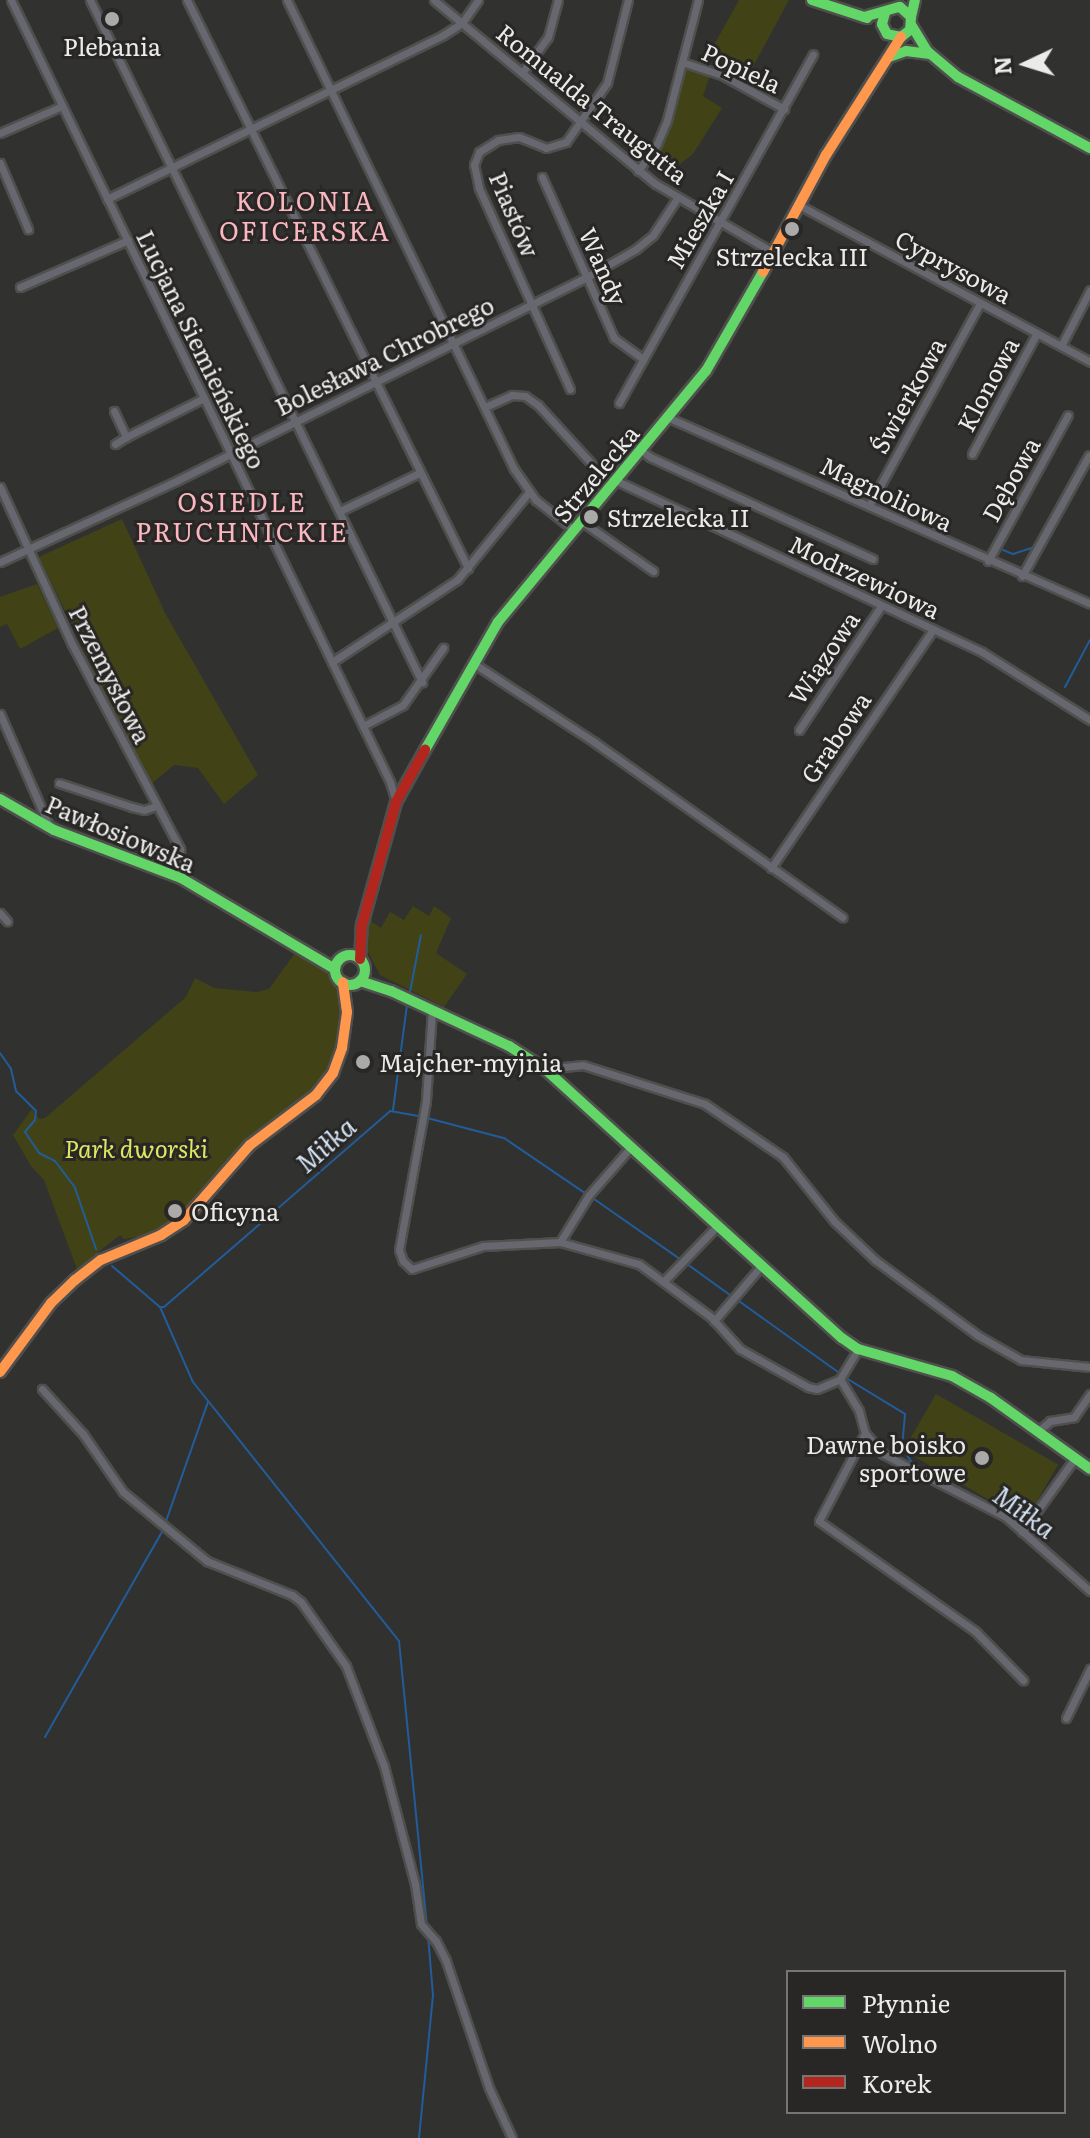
<!DOCTYPE html>
<html>
<head>
<meta charset="utf-8">
<style>
	body { margin:0 }
	#map { position:relative; width:1090px; height:2138px; overflow:hidden; background:#313130; font-family:Literata,serif }
	div>[style] { position:absolute }
	[style*='--x'] { left:calc(var(--x)*1px); top:calc(var(--y)*1px); width:calc(var(--w)*1px); rotate:calc(var(--a)*1deg) }
	.green>* { inset:0; background:#414316; transform-origin:0 0 }
	.stream>* { height:2px; margin:-1px; padding:0 1px; transform-origin:1px; border-radius:1px; background:#225c9a }
	.roads { filter:drop-shadow(2px 0 #4f4f4e) drop-shadow(-2px 0 #4f4f4e) drop-shadow(0 2px #4f4f4e) drop-shadow(0 -2px #4f4f4e) }
	.street>* { height:7px; margin:-3.5px; padding:0 3.5px; transform-origin:3.5px; border-radius:3.5px; background:#67676f }
	.fast>* { height:10px; margin:-5px; padding:0 5px; transform-origin:5px; border-radius:5px; background:#63d668 }
	.fast>.ring { margin:-5px; padding:0; box-sizing:content-box; background:none; border:10px solid #63d668; border-radius:50% }
	.slow>* { height:10px; margin:-5px; padding:0 5px; transform-origin:5px; border-radius:5px; background:#ff974d }
	.jam>* { height:10px; margin:-5px; padding:0 5px; transform-origin:5px; border-radius:5px; background:#b3261e }
	.dots>* { width:22px; height:22px; translate:-50% -50%; box-sizing:border-box; border:4px solid #282725; border-radius:50% }
	span { translate:-50% -50%; white-space:nowrap; text-align:center; line-height:1.15; -webkit-text-stroke:6px #282725; paint-order:stroke }
	.poi-label { font-size:24px; color:#ebebe9 }
	.left { translate:0 -50%; text-align:left }
	.right { translate:-100% -50%; text-align:right }
	.street-label { font-size:24px; color:#ebebe9 }
	.park-label { font-size:24px; color:#dee761; font-style:italic }
	.neighbourhood-label { font-size:26px; color:#fbb7c0; letter-spacing:2px }
	.water-label { font-size:26px; color:#d1e1f4; font-style:italic }
	.legend { position:absolute; left:786px; top:1970px; width:280px; height:144px; box-sizing:border-box; background:#282725; border:2px solid #767573; margin:0; padding:10px 14px; list-style:none; font-size:24px; color:#ebebe9 }
	.legend li { display:flex; align-items:center; gap:16px; height:40px }
	.legend b { width:40px; border:2px solid #767573 }
	.north { position:absolute; left:986px; top:24px; width:80px; height:80px; -webkit-text-stroke:6px #282725; paint-order:stroke; rotate:266deg; font-size:22px; font-weight:700; line-height:32px; text-align:center; color:#ebebe9 }
	.north::after { content:''; display:block; margin:auto; width:28px; height:36px; background:#ebebe9; clip-path:polygon(50% 0,100% 100%,50% 72%,0 100%) }
</style>
</head>
<body>
<div id="map">
	<div class="green">
		<i style="clip-path:polygon(739px 0,789px 0,748px 76px,709px 54px)"></i>
		<i style="clip-path:polygon(684px 68px,710px 75px,703px 96px,722px 108px,693px 154px,680px 164px,657px 149px)"></i>
		<i style="clip-path:polygon(122px 519px,165px 613px,258px 775px,224px 804px,198px 768px,174px 765px,149px 786px,39px 557px)"></i>
		<i style="clip-path:polygon(37px 584px,58px 628px,20px 649px,7px 624px,0 627px,0 597px)"></i>
		<i style="clip-path:polygon(413px 906px,429px 916px,434px 906px,451px 918px,436px 953px,467px 974px,444px 1007px,380px 975px,366px 948px,371px 913px,372px 922px,381px 928px,390px 912px,404px 920px)"></i>
		<i style="clip-path:polygon(295px 953px,326px 968px,340px 993px,343px 1013px,336px 1051px,319px 1083px,242px 1145px,193px 1207px,160px 1233px,124px 1239px,120px 1235px,77px 1269px,44px 1180px,31px 1166px,13px 1135px,32px 1109px,39px 1119px,45px 1118px,186px 997px,195px 978px,214px 988px,257px 992px,269px 989px)"></i>
		<i style="left:936px;top:1394px;width:141px;height:65px;rotate:30deg"></i>
	</div>
	<div class="stream">
		<i style="--x:890;--y:519;--w:170;--a:24"></i>
		<i style="--x:1003;--y:550;--w:11;--a:22"></i>
		<i style="--x:1013;--y:554;--w:22;--a:-18"></i>
		<i style="--x:1065;--y:687;--w:53;--a:-62"></i>
		<i style="--x:410;--y:992;--w:58;--a:-79.1"></i>
		<i style="--x:0;--y:1053;--w:19;--a:55"></i>
		<i style="--x:11;--y:1069;--w:23;--a:77"></i>
		<i style="--x:16;--y:1091;--w:28;--a:45"></i>
		<i style="--x:36;--y:1111;--w:9;--a:96"></i>
		<i style="--x:35;--y:1120;--w:16;--a:130"></i>
		<i style="--x:25;--y:1132;--w:25;--a:56"></i>
		<i style="--x:39;--y:1153;--w:18;--a:27"></i>
		<i style="--x:55;--y:1161;--w:34;--a:53"></i>
		<i style="--x:75;--y:1188;--w:65;--a:71"></i>
		<i style="--x:393;--y:1110;--w:106;--a:-82.4"></i>
		<i style="--x:427;--y:1118;--w:80;--a:14.6"></i>
		<i style="--x:504;--y:1138;--w:98;--a:34.2"></i>
		<i style="--x:594;--y:1199;--w:105;--a:34.9"></i>
		<i style="--x:687;--y:1264;--w:53;--a:35.8"></i>
		<i style="--x:112;--y:1266;--w:63;--a:40.5"></i>
		<i style="--x:160;--y:1307;--w:4;--a:0"></i>
		<i style="--x:164;--y:1307;--w:299;--a:-40.9"></i>
		<i style="--x:390;--y:1111;--w:29;--a:10"></i>
		<i style="--x:736;--y:1299;--w:125;--a:35.6"></i>
		<i style="--x:160;--y:1307;--w:82;--a:66.3"></i>
		<i style="--x:193;--y:1382;--w:331;--a:51.5"></i>
		<i style="--x:399;--y:1641;--w:286;--a:84.4"></i>
		<i style="--x:846;--y:1378;--w:69;--a:31.4"></i>
		<i style="--x:905;--y:1414;--w:33;--a:95"></i>
		<i style="--x:902;--y:1447;--w:19;--a:58"></i>
		<i style="--x:912;--y:1463;--w:109;--a:28.4"></i>
		<i style="--x:165;--y:1524;--w:129;--a:-70.6"></i>
		<i style="--x:45;--y:1737;--w:238;--a:-60.3"></i>
		<i style="--x:419;--y:2138;--w:144;--a:-84.4"></i>
		<i style="--x:433;--y:1995;--w:59;--a:-94.8"></i>
	</div>
	<div class="roads">
		<div class="street">
			<i style="--x:11;--y:0;--w:869;--a:64.14"></i>
			<i style="--x:390;--y:782;--w:21;--a:73"></i>
			<i style="--x:90;--y:0;--w:759;--a:64.04"></i>
			<i style="--x:187;--y:0;--w:634;--a:63.68"></i>
			<i style="--x:287;--y:0;--w:521;--a:64.17"></i>
			<i style="--x:514;--y:469;--w:38;--a:55"></i>
			<i style="--x:536;--y:500;--w:48;--a:38.3"></i>
			<i style="--x:434;--y:0;--w:288;--a:39.7"></i>
			<i style="--x:656;--y:184;--w:137;--a:30.3"></i>
			<i style="--x:682;--y:62;--w:42;--a:18"></i>
			<i style="--x:722;--y:75;--w:71;--a:28.7"></i>
			<i style="--x:522;--y:73;--w:44;--a:-54.2"></i>
			<i style="--x:548;--y:37;--w:38;--a:-75"></i>
			<i style="--x:0;--y:133;--w:68;--a:-23.5"></i>
			<i style="--x:0;--y:163;--w:72;--a:67"></i>
			<i style="--x:638;--y:171;--w:33;--a:-55"></i>
			<i style="--x:657;--y:144;--w:26;--a:-67"></i>
			<i style="--x:667;--y:120;--w:124;--a:-75.5"></i>
			<i style="--x:542;--y:177;--w:176;--a:65.9"></i>
			<i style="--x:614;--y:338;--w:36;--a:36"></i>
			<i style="--x:107;--y:199;--w:374;--a:-26"></i>
			<i style="--x:443;--y:35;--w:22;--a:-32"></i>
			<i style="--x:462;--y:23;--w:28;--a:-55"></i>
			<i style="--x:799;--y:205;--w:331;--a:28.3"></i>
			<i style="--x:20;--y:287;--w:118;--a:-23.5"></i>
			<i style="--x:1061;--y:346;--w:63;--a:-62.6"></i>
			<i style="--x:570;--y:389;--w:221;--a:-114.4"></i>
			<i style="--x:479;--y:188;--w:24;--a:-102"></i>
			<i style="--x:474;--y:165;--w:14;--a:-69"></i>
			<i style="--x:479;--y:152;--w:22;--a:-32"></i>
			<i style="--x:498;--y:140;--w:21;--a:-8"></i>
			<i style="--x:519;--y:137;--w:29;--a:22"></i>
			<i style="--x:546;--y:148;--w:21;--a:-17"></i>
			<i style="--x:566;--y:142;--w:72;--a:-55.2"></i>
			<i style="--x:607;--y:83;--w:86;--a:-75.8"></i>
			<i style="--x:619;--y:403;--w:399;--a:-60.9"></i>
			<i style="--x:485;--y:407;--w:30;--a:-24"></i>
			<i style="--x:512;--y:395;--w:13;--a:4"></i>
			<i style="--x:525;--y:396;--w:16;--a:35"></i>
			<i style="--x:538;--y:405;--w:79;--a:47.6"></i>
			<i style="--x:114;--y:411;--w:29;--a:65"></i>
			<i style="--x:126;--y:437;--w:87;--a:-26.6"></i>
			<i style="--x:667;--y:417;--w:462;--a:23.8"></i>
			<i style="--x:115;--y:444;--w:13;--a:-32"></i>
			<i style="--x:641;--y:450;--w:11;--a:38"></i>
			<i style="--x:650;--y:457;--w:245;--a:24.6"></i>
			<i style="--x:972;--y:454;--w:137;--a:-61.8"></i>
			<i style="--x:617;--y:481;--w:403;--a:25.1"></i>
			<i style="--x:982;--y:652;--w:128;--a:32.2"></i>
			<i style="--x:0;--y:487;--w:173;--a:65.4"></i>
			<i style="--x:72;--y:644;--w:232;--a:62.2"></i>
			<i style="--x:180;--y:849;--w:29;--a:88"></i>
			<i style="--x:869;--y:506;--w:231;--a:-61.3"></i>
			<i style="--x:340;--y:511;--w:88;--a:-25.7"></i>
			<i style="--x:581;--y:521;--w:88;--a:34.8"></i>
			<i style="--x:988;--y:561;--w:166;--a:-61.3"></i>
			<i style="--x:0;--y:562;--w:196;--a:-24.7"></i>
			<i style="--x:178;--y:480;--w:457;--a:-26.4"></i>
			<i style="--x:587;--y:277;--w:56;--a:-29.7"></i>
			<i style="--x:636;--y:249;--w:22;--a:-39"></i>
			<i style="--x:653;--y:235;--w:45;--a:-56.7"></i>
			<i style="--x:1022;--y:576;--w:138;--a:-61"></i>
			<i style="--x:332;--y:662;--w:149;--a:-33.3"></i>
			<i style="--x:457;--y:580;--w:114;--a:-50.7"></i>
			<i style="--x:473;--y:663;--w:145;--a:33.1"></i>
			<i style="--x:594;--y:742;--w:304;--a:35.2"></i>
			<i style="--x:0;--y:714;--w:124;--a:66.3"></i>
			<i style="--x:363;--y:726;--w:45;--a:-27.7"></i>
			<i style="--x:403;--y:705;--w:70;--a:-54.9"></i>
			<i style="--x:799;--y:730;--w:149;--a:-56.5"></i>
			<i style="--x:59;--y:783;--w:77;--a:18.2"></i>
			<i style="--x:132;--y:807;--w:12;--a:14"></i>
			<i style="--x:144;--y:810;--w:13;--a:-18"></i>
			<i style="--x:771;--y:868;--w:288;--a:-55.8"></i>
			<i style="--x:0;--y:913;--w:11;--a:49"></i>
			<i style="--x:432;--y:1010;--w:91;--a:93.8"></i>
			<i style="--x:426;--y:1101;--w:151;--a:100.3"></i>
			<i style="--x:399;--y:1250;--w:12;--a:70"></i>
			<i style="--x:403;--y:1261;--w:12;--a:42"></i>
			<i style="--x:412;--y:1269;--w:75;--a:-17.9"></i>
			<i style="--x:483;--y:1246;--w:77;--a:-3"></i>
			<i style="--x:560;--y:1242;--w:55;--a:-58.3"></i>
			<i style="--x:589;--y:1195;--w:62;--a:-48.9"></i>
			<i style="--x:545;--y:1069;--w:38;--a:-6"></i>
			<i style="--x:583;--y:1065;--w:128;--a:17.7"></i>
			<i style="--x:705;--y:1104;--w:94;--a:34.2"></i>
			<i style="--x:783;--y:1157;--w:82;--a:51.4"></i>
			<i style="--x:834;--y:1221;--w:57;--a:43.6"></i>
			<i style="--x:875;--y:1260;--w:127;--a:36.3"></i>
			<i style="--x:977;--y:1335;--w:51;--a:29.6"></i>
			<i style="--x:1021;--y:1360;--w:69;--a:5.8"></i>
			<i style="--x:560;--y:1242;--w:82;--a:15.6"></i>
			<i style="--x:639;--y:1264;--w:89;--a:36.4"></i>
			<i style="--x:711;--y:1317;--w:43;--a:47.8"></i>
			<i style="--x:740;--y:1349;--w:78;--a:29.2"></i>
			<i style="--x:808;--y:1387;--w:9;--a:13"></i>
			<i style="--x:817;--y:1389;--w:25;--a:-23"></i>
			<i style="--x:840;--y:1379;--w:35;--a:-59"></i>
			<i style="--x:665;--y:1280;--w:75;--a:-46.1"></i>
			<i style="--x:714;--y:1321;--w:74;--a:-49.4"></i>
			<i style="--x:840;--y:1379;--w:37;--a:59"></i>
			<i style="--x:859;--y:1411;--w:23;--a:75"></i>
			<i style="--x:865;--y:1433;--w:99;--a:117.6"></i>
			<i style="--x:819;--y:1521;--w:191;--a:35.2"></i>
			<i style="--x:975;--y:1631;--w:69;--a:45.6"></i>
			<i style="--x:42;--y:1389;--w:61;--a:47.7"></i>
			<i style="--x:83;--y:1434;--w:70;--a:55.4"></i>
			<i style="--x:123;--y:1492;--w:109;--a:39.4"></i>
			<i style="--x:207;--y:1561;--w:92;--a:21.8"></i>
			<i style="--x:292;--y:1595;--w:11;--a:38"></i>
			<i style="--x:301;--y:1602;--w:78;--a:54.9"></i>
			<i style="--x:346;--y:1666;--w:107;--a:69.2"></i>
			<i style="--x:384;--y:1766;--w:122;--a:75.3"></i>
			<i style="--x:415;--y:1884;--w:40;--a:81.5"></i>
			<i style="--x:421;--y:1924;--w:23;--a:49"></i>
			<i style="--x:436;--y:1941;--w:22;--a:63"></i>
			<i style="--x:446;--y:1961;--w:134;--a:71.3"></i>
			<i style="--x:489;--y:2088;--w:55;--a:65.3"></i>
			<i style="--x:1037;--y:1432;--w:17;--a:-40"></i>
			<i style="--x:1050;--y:1421;--w:24;--a:-9"></i>
			<i style="--x:1074;--y:1417;--w:28;--a:-55"></i>
			<i style="--x:865;--y:1433;--w:28;--a:49"></i>
			<i style="--x:883;--y:1454;--w:138;--a:27.1"></i>
			<i style="--x:1006;--y:1517;--w:112;--a:41.4"></i>
			<i style="--x:1022;--y:1532;--w:91;--a:-54.4"></i>
			<i style="--x:1066;--y:1718;--w:55;--a:-63.9"></i>
		</div>
		<div class="fast">
			<i style="--x:812;--y:0;--w:58;--a:18.1"></i>
			<i style="--x:864;--y:17;--w:37;--a:-16"></i>
			<i style="--x:900;--y:7;--w:15;--a:42"></i>
			<i style="--x:911;--y:17;--w:13;--a:94"></i>
			<i style="--x:910;--y:30;--w:11;--a:142"></i>
			<i style="--x:901;--y:37;--w:14;--a:-168"></i>
			<i style="--x:887;--y:34;--w:11;--a:-117"></i>
			<i style="--x:882;--y:24;--w:11;--a:-75"></i>
			<i style="--x:911;--y:17;--w:17;--a:-77"></i>
			<i style="--x:912;--y:26;--w:29;--a:59"></i>
			<i style="--x:927;--y:51;--w:40;--a:40"></i>
			<i style="--x:958;--y:77;--w:150;--a:28.3"></i>
			<i style="--x:889;--y:57;--w:18;--a:-19"></i>
			<i style="--x:906;--y:51;--w:24;--a:7"></i>
			<i style="--x:425;--y:750;--w:147;--a:-60.3"></i>
			<i style="--x:498;--y:622;--w:326;--a:-50.4"></i>
			<i style="--x:706;--y:371;--w:114;--a:-60.1"></i>
			<i style="--x:0;--y:799;--w:62;--a:29.9"></i>
			<i style="--x:54;--y:830;--w:136;--a:20.7"></i>
			<i style="--x:181;--y:878;--w:179;--a:30.6"></i>
			<i class="ring" style="left:335px;top:955px;width:20px;height:20px"></i>
			<i style="--x:360;--y:981;--w:33;--a:18"></i>
			<i style="--x:391;--y:991;--w:130;--a:25"></i>
			<i style="--x:509;--y:1046;--w:43;--a:32.6"></i>
			<i style="--x:545;--y:1069;--w:401;--a:42.2"></i>
			<i style="--x:842;--y:1338;--w:19;--a:35"></i>
			<i style="--x:858;--y:1349;--w:98;--a:16"></i>
			<i style="--x:952;--y:1376;--w:45;--a:29.4"></i>
			<i style="--x:991;--y:1398;--w:122;--a:35.6"></i>
		</div>
		<div class="slow">
			<i style="--x:763;--y:272;--w:133;--a:-61.7"></i>
			<i style="--x:826;--y:155;--w:140;--a:-57.6"></i>
			<i style="--x:0;--y:1372;--w:86;--a:-53.5"></i>
			<i style="--x:51;--y:1303;--w:33;--a:-44"></i>
			<i style="--x:75;--y:1280;--w:33;--a:-38"></i>
			<i style="--x:101;--y:1260;--w:65;--a:-22.6"></i>
			<i style="--x:161;--y:1235;--w:27;--a:-33"></i>
			<i style="--x:184;--y:1220;--w:100;--a:-48.7"></i>
			<i style="--x:250;--y:1145;--w:83;--a:-37.1"></i>
			<i style="--x:316;--y:1095;--w:28;--a:-52"></i>
			<i style="--x:333;--y:1073;--w:27;--a:-70"></i>
			<i style="--x:342;--y:1048;--w:36;--a:-82"></i>
			<i style="--x:347;--y:1012;--w:30;--a:-98"></i>
		</div>
		<div class="jam">
			<i style="--x:360;--y:959;--w:34;--a:-87"></i>
			<i style="--x:362;--y:925;--w:128;--a:-74.5"></i>
			<i style="--x:396;--y:802;--w:60;--a:-60.9"></i>
		</div>
	</div>
	<div class="dots">
		<i style="left:112px;top:19px;background:#aaaaa8"></i>
		<i style="left:792px;top:229px;background:#aaaaa8"></i>
		<i style="left:591px;top:517px;background:#aaaaa8"></i>
		<i style="left:363px;top:1062px;background:#aaaaa8"></i>
		<i style="left:175px;top:1211px;background:#aaaaa8"></i>
		<i style="left:982px;top:1458px;background:#aaaaa8"></i>
	</div>
	<div class="poi-label">
		<span style="left:112px;top:46px">Plebania</span>
		<span style="left:792px;top:256px">Strzelecka III</span>
		<span class="left" style="left:607px;top:517px">Strzelecka II</span>
		<span class="left" style="left:379px;top:1062px">Majcher-myjnia</span>
		<span class="left" style="left:191px;top:1211px">Oficyna</span>
		<span class="right" style="left:966px;top:1458px">Dawne boisko<br>sportowe</span>
	</div>
	<div class="street-label">
		<span style="left:742px;top:67px;rotate:25deg">Popiela</span>
		<span style="left:593px;top:103px;rotate:39deg">Romualda Traugutta</span>
		<span style="left:515px;top:214px;rotate:67deg">Piastów</span>
		<span style="left:699px;top:219px;rotate:-60deg">Mieszka I</span>
		<span style="left:604px;top:266px;rotate:66deg">Wandy</span>
		<span style="left:954px;top:266px;rotate:28deg">Cyprysowa</span>
		<span style="left:202px;top:349px;rotate:64deg">Lucjana Siemieńskiego</span>
		<span style="left:384px;top:355px;rotate:-26deg">Bolesława Chrobrego</span>
		<span style="left:987px;top:384px;rotate:-62deg">Klonowa</span>
		<span style="left:907px;top:395px;rotate:-61deg">Świerkowa</span>
		<span style="left:595px;top:473px;rotate:-50deg">Strzelecka</span>
		<span style="left:1010px;top:479px;rotate:-61deg">Dębowa</span>
		<span style="left:887px;top:493px;rotate:25deg">Magnoliowa</span>
		<span style="left:865px;top:576px;rotate:25deg">Modrzewiowa</span>
		<span style="left:823px;top:657px;rotate:-56deg">Wiązowa</span>
		<span style="left:111px;top:674px;rotate:63deg">Przemysłowa</span>
		<span style="left:835px;top:737px;rotate:-56deg">Grabowa</span>
		<span style="left:121px;top:833px;rotate:23deg">Pawłosiowska</span>
	</div>
	<div class="park-label">
		<span style="left:136px;top:1148px">Park dworski</span>
	</div>
	<div class="neighbourhood-label">
		<span style="left:305px;top:215px">KOLONIA<br>OFICERSKA</span>
		<span style="left:242px;top:516px">OSIEDLE<br>PRUCHNICKIE</span>
	</div>
	<div class="water-label">
		<span style="left:325px;top:1144px;rotate:-41deg">Miłka</span>
		<span style="left:1025px;top:1511px;rotate:36deg">Miłka</span>
	</div>
	<ul class="legend">
	<li><b style="height:10px;background:#63d668"></b>Płynnie</li>
	<li><b style="height:10px;background:#ff974d"></b>Wolno</li>
	<li><b style="height:10px;background:#b3261e"></b>Korek</li>
	</ul>
	<div class="north">N</div>
</div>
</body>
</html>
